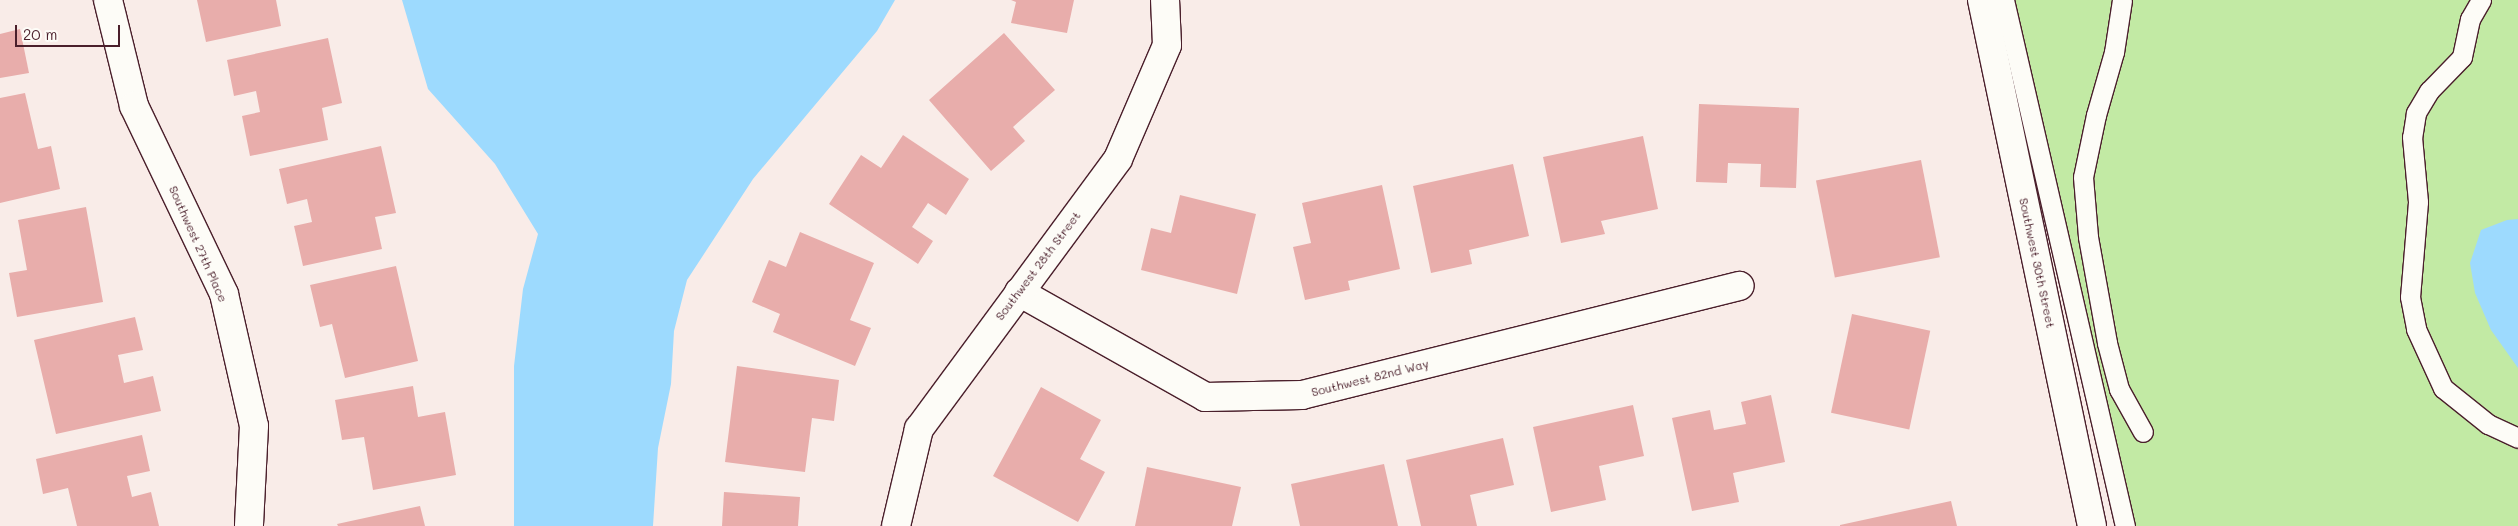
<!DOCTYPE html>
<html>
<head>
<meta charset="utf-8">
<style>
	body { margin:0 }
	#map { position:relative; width:2518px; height:526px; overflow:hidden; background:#f9ece8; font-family:Mali,sans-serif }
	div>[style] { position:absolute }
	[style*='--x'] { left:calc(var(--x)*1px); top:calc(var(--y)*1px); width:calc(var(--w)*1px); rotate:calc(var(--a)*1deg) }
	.green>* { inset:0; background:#c2eaa4 }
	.water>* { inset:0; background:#9ddafe }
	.building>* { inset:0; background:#e8adab; transform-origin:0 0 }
	.roads { filter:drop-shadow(1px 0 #4a1f2b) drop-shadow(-1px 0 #4a1f2b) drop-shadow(0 1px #4a1f2b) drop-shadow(0 -1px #4a1f2b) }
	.service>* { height:19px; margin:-9.5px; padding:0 9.5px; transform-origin:9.5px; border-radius:9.5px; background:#fdfcf7 }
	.minor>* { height:28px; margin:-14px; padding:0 14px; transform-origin:14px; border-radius:14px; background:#fdfcf7 }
	.tertiary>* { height:28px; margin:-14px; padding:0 14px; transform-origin:14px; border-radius:14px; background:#fdfcf7 }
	span { translate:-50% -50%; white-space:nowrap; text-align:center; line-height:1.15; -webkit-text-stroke:4px #fdfcf7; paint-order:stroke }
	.street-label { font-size:12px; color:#4a1f2b }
	.scale { position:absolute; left:15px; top:25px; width:105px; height:22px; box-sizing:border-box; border:2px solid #4a1f2b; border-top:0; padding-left:6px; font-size:15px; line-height:18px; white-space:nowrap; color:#4a1f2b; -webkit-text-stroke:4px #fdfcf7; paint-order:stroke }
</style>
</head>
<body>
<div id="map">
	<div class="green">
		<i style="clip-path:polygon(2011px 0,2518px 0,2518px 526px,2123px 526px)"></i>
	</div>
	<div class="water">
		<i style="clip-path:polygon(402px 0,895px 0,877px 31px,753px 179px,687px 280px,674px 331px,671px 384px,658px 448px,653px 526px,514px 526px,514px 366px,523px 289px,538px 234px,495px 164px,428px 89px)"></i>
		<i style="clip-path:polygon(2518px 219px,2518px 368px,2491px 330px,2475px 293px,2470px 263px,2481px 230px,2507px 220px)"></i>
	</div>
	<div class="building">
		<i style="clip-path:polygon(197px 0,276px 0,281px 26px,206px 42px)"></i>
		<i style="clip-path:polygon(1011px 0,1074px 0,1067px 33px,1011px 23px,1016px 2px)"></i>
		<i style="clip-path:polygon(20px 29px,29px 73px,0 78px,0 34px)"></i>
		<i style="clip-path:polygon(1004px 33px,1055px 90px,1013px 127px,1025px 141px,991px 171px,929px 100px)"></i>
		<i style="clip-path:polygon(328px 38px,342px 103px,322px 108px,328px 140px,250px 156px,242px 116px,260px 112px,256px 91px,234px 96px,227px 60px)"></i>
		<i style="clip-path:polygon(25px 93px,38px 149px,51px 146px,60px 189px,0 203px,0 98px)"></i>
		<i style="clip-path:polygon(1699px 104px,1799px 108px,1796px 188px,1760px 187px,1761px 164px,1728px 163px,1727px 183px,1696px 182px)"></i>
		<i style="clip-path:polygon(903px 135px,969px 179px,946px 215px,928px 203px,912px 227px,933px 241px,918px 264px,829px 204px,861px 155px,881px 168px)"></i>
		<i style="clip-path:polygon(1643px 136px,1658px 209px,1601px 221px,1605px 234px,1561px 243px,1543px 157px)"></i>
		<i style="clip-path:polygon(381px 146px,396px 213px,375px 217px,382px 249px,303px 266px,294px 226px,312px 222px,307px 199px,287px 204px,279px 169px)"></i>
		<i style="left:1921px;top:160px;width:99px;height:107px;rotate:79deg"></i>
		<i style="clip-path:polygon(1513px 164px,1529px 236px,1469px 250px,1472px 264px,1431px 273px,1413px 186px)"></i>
		<i style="clip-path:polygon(1382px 185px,1400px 269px,1348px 281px,1350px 290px,1305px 300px,1293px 247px,1311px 243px,1302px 203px)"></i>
		<i style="clip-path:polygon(1180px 195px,1256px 214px,1237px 294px,1141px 270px,1151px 228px,1171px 233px)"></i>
		<i style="clip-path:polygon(86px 207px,103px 302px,17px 317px,9px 273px,27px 270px,18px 220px)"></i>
		<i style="clip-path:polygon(800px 232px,874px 263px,850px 320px,871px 328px,855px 366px,773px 332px,780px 314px,752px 302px,769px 260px,786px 267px)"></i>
		<i style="clip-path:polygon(396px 266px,418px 361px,345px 378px,332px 324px,320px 327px,310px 285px)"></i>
		<i style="left:1852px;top:314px;width:80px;height:101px;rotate:12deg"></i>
		<i style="clip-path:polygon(135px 317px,143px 350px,118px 355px,124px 383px,153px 376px,161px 411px,56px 434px,34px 340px)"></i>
		<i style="clip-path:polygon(737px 366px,839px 380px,834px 421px,812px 418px,805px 472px,725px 462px)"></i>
		<i style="clip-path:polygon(413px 386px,418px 417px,445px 412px,456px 475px,373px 490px,364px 437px,342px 440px,335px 400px)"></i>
		<i style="clip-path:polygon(1041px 387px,1101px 420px,1080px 459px,1105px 472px,1078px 522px,993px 476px)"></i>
		<i style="clip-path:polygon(1771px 395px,1785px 462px,1733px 473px,1739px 502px,1692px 511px,1672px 418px,1710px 410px,1714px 430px,1746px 424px,1741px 402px)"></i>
		<i style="clip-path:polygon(1633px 405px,1644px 456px,1599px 466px,1606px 500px,1551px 512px,1533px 427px)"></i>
		<i style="clip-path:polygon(142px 435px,150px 471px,127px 476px,132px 497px,151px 492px,159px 526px,77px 526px,68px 488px,43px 494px,36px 459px)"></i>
		<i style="clip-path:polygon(1503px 438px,1514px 485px,1470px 495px,1477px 526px,1421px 526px,1406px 460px)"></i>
		<i style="clip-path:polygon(1384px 464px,1398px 526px,1300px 526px,1291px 484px)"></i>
		<i style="clip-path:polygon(1147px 467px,1241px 487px,1232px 526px,1135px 526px)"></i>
		<i style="clip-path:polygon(724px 492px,800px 497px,798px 526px,722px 526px)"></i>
		<i style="clip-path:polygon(1951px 501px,1957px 526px,1840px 526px,1840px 525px)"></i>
		<i style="clip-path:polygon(420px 506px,425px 526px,338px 526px,337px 524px)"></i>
	</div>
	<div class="roads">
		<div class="service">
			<i style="--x:2004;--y:0;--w:540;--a:77.05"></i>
			<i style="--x:2122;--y:0;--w:53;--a:98.7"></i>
			<i style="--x:2114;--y:52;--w:66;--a:105.9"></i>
			<i style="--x:2096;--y:115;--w:63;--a:101.8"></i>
			<i style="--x:2083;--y:177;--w:60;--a:85.2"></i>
			<i style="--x:2088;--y:237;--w:108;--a:79.8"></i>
			<i style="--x:2107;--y:343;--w:48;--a:75.4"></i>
			<i style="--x:2119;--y:389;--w:49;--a:60.8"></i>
			<i style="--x:2481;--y:0;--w:22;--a:120"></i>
			<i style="--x:2470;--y:19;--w:39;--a:102"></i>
			<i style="--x:2462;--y:57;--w:47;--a:134.1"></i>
			<i style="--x:2429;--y:91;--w:26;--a:121"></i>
			<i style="--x:2416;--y:113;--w:24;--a:99"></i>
			<i style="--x:2412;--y:137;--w:65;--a:84.7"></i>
			<i style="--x:2418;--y:202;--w:95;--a:94.8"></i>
			<i style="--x:2410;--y:297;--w:33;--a:79"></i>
			<i style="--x:2416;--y:329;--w:65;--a:65.4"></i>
			<i style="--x:2443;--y:388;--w:58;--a:38.7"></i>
			<i style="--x:2488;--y:424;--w:33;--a:25"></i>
		</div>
		<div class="minor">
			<i style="--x:108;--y:0;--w:109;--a:76.2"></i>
			<i style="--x:134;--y:106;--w:208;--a:64.4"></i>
			<i style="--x:224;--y:294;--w:135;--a:77.2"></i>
			<i style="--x:254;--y:426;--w:100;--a:92.9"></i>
			<i style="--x:1019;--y:292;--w:214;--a:29.4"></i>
			<i style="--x:1205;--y:397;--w:97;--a:-1.2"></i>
			<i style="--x:1302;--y:395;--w:451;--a:-14"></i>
			<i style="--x:896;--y:526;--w:100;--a:-76.7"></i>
			<i style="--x:919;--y:429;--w:335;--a:-53.6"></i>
			<i style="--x:1118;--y:159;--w:124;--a:-66.7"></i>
			<i style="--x:1167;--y:45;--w:45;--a:-92.5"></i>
		</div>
		<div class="tertiary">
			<i style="--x:1982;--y:0;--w:537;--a:78.19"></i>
		</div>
	</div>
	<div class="street-label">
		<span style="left:198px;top:244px;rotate:66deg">Southwest 27th Place</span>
		<span style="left:2037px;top:263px;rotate:78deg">Southwest 30th Street</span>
		<span style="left:1038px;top:266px;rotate:-53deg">Southwest 28th Street</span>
		<span style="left:1370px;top:378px;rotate:-14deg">Southwest 82nd Way</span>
	</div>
	<div class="scale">20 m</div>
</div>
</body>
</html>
